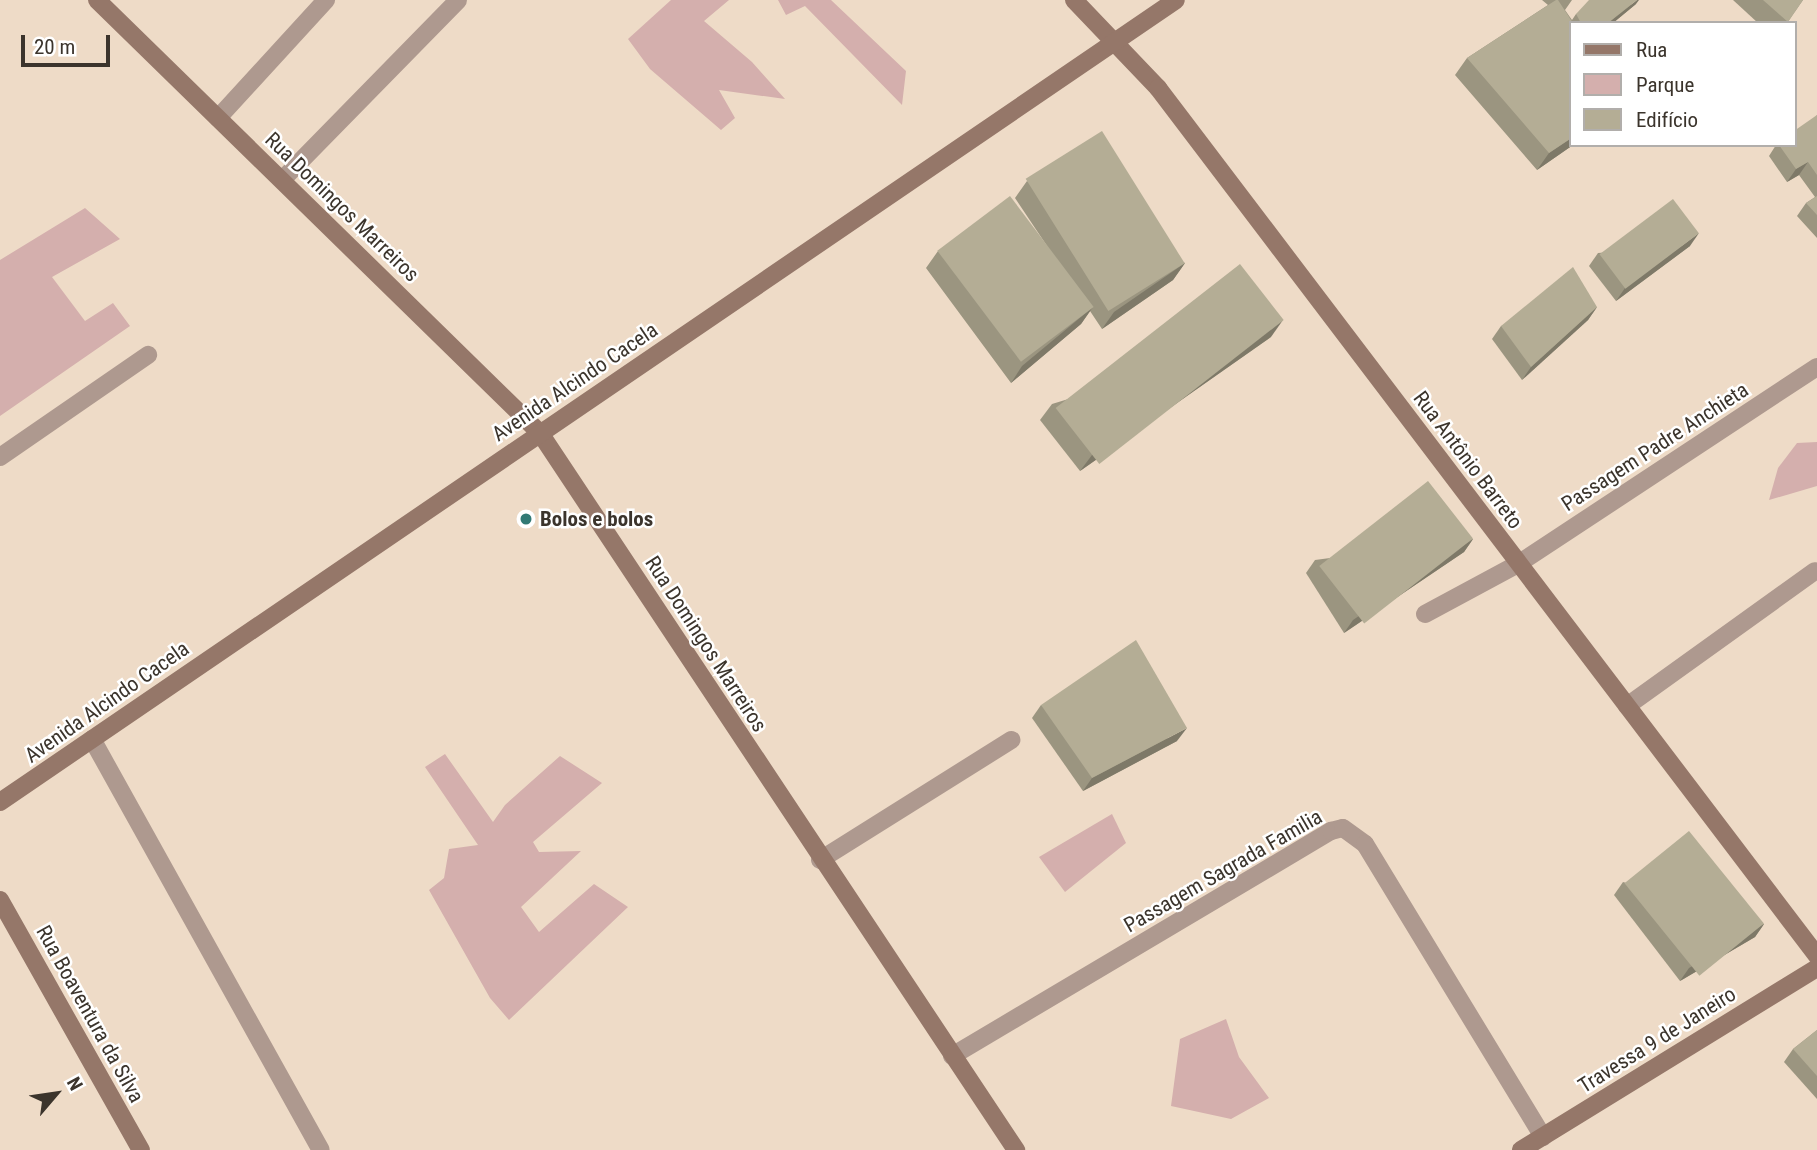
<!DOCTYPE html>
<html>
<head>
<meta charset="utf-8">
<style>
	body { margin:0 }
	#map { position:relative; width:1817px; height:1150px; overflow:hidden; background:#eedbc7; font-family:"Roboto Condensed",sans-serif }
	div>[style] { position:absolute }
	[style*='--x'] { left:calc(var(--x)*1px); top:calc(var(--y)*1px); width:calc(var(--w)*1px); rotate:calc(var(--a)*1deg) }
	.green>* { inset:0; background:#d4afad }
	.lane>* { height:18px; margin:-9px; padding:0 9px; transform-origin:9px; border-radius:9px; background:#ae998f }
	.street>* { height:18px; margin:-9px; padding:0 9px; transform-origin:9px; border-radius:9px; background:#ae998f }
	.secondary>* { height:18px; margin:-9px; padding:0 9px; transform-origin:9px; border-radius:9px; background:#957769 }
	.wall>* { inset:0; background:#9b9580 }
	.shaded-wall>* { inset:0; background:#7e7968 }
	.building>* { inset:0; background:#b4ad95; transform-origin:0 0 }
	.dots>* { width:19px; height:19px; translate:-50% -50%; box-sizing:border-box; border:4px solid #fff; border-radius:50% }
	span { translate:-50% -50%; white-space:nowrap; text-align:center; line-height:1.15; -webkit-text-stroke:5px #fff; paint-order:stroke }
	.street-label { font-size:21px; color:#3b342c }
	.poi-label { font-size:21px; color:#3b342c; font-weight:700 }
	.left { translate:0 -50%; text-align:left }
	.legend { position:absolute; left:1569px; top:21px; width:228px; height:126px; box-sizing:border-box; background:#fff; border:2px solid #b1aeab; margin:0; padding:9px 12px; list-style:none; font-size:21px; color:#3b342c }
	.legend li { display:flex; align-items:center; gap:14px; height:35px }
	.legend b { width:35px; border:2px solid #b1aeab }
	.north { position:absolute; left:21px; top:1059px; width:70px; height:70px; -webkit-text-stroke:5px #fff; paint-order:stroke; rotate:61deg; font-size:19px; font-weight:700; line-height:28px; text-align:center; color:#3b342c }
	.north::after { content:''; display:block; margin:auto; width:24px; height:32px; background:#3b342c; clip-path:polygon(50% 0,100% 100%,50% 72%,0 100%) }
	.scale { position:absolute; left:21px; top:35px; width:89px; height:32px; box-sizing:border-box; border:4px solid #3b342c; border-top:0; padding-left:9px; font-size:21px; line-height:24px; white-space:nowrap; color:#3b342c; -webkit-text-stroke:5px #fff; paint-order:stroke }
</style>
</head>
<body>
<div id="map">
	<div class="green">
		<i style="clip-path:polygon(671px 0,729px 0,704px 21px,752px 62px,785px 99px,719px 90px,735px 118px,721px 130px,650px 69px,628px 39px)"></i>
		<i style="clip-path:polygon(778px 0,831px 0,906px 71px,902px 105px,805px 6px,786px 15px)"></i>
		<i style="clip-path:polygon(85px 208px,120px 239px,52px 277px,85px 321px,113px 303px,130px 326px,0 416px,0 260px)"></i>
		<i style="clip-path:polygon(1817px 442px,1817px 486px,1769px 500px,1778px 468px,1797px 443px)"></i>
		<i style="clip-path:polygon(445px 754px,493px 822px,505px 805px,560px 756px,602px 783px,533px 842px,539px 852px,581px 851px,521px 907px,539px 932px,594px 884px,628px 907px,509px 1020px,490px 998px,429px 890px,444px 878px,449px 849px,478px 845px,425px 767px)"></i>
		<i style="clip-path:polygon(1112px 814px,1126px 843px,1065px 892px,1039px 857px)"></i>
		<i style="clip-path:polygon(1226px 1019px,1239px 1057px,1269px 1098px,1231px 1119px,1171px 1106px,1180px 1039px)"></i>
	</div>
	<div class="lane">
		<i style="--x:283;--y:179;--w:250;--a:-45.6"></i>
		<i style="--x:0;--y:457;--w:180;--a:-34.6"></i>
		<i style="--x:1425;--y:614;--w:106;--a:-28.3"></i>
		<i style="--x:1627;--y:706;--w:231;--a:-35.7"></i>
		<i style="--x:820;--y:860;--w:226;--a:-32.1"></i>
	</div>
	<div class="street">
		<i style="--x:218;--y:118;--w:160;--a:-47.5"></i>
		<i style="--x:1518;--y:564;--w:358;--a:-33.4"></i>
		<i style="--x:92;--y:739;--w:470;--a:60.9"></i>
		<i style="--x:952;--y:1056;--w:441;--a:-30.7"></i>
		<i style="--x:1331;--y:831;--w:12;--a:-14"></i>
		<i style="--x:1343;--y:828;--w:27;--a:36"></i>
		<i style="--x:1365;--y:844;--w:343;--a:58.7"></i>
	</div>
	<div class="secondary">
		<i style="--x:97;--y:0;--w:619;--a:44.35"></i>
		<i style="--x:540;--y:433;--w:861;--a:56.42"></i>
		<i style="--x:1074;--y:0;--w:122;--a:46.3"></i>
		<i style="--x:1158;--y:88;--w:1090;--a:52.79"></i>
		<i style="--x:0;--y:802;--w:1423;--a:-34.29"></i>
		<i style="--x:0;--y:900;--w:287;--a:60.6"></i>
		<i style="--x:1521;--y:1150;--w:347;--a:-31.6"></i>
	</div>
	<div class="wall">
		<i style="clip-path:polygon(1542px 0,1572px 0,1565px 10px,1572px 20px,1576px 14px,1636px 4px,1613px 23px,1570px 23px,1570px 145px,1573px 145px,1537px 170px,1455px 75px,1467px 58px,1548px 5px)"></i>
		<i style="clip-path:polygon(1733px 0,1803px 0,1787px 23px,1758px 23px)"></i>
		<i style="clip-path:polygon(1817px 115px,1817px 238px,1797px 216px,1806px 203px,1815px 197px,1799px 175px,1787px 182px,1769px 156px,1776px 145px,1794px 145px)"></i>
		<i style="clip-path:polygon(1027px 181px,1185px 263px,1173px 280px,1102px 329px,1090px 311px,1081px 324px,1011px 383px,926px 268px,938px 251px,1047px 246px,1015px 198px)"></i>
		<i style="clip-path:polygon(1690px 246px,1616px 301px,1589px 266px,1598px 253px)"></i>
		<i style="clip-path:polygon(1597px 307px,1588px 320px,1522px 380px,1492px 339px,1501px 326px)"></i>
		<i style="clip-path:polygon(1271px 337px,1080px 471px,1040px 420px,1052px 404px)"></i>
		<i style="clip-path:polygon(1473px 539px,1464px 552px,1344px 633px,1306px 573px,1315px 560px)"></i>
		<i style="clip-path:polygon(1041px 705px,1177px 741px,1083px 791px,1032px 718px)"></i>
		<i style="clip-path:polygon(1623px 882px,1764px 924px,1755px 937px,1680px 981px,1614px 895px)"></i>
		<i style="clip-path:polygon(1817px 1030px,1817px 1099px,1784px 1062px,1793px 1049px)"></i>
	</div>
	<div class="shaded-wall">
		<i style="clip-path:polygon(1637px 0,1639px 0,1636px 4px,1613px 23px,1608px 23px)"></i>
		<i style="clip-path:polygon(1570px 139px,1570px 145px,1573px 145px,1537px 170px,1549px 153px)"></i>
		<i style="clip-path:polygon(1808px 162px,1799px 175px,1787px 182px,1796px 169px)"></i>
		<i style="clip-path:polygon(1699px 233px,1690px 246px,1616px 301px,1625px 288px)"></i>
		<i style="clip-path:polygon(1185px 263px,1173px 280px,1102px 329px,1114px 312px)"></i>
		<i style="clip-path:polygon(1093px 307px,1081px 324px,1011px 383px,1022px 366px)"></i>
		<i style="clip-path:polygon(1597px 307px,1588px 320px,1522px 380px,1531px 367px)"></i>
		<i style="clip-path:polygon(1283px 320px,1271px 337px,1080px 471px,1092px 455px)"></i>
		<i style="clip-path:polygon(1473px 539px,1464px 552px,1344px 633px,1353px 620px)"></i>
		<i style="clip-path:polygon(1187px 728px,1177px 741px,1083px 791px,1092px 778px)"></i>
		<i style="clip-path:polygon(1764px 924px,1755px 937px,1680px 981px,1689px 968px)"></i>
	</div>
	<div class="building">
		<i style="clip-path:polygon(1556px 0,1558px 0,1573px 23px,1570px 23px,1570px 139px,1549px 153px,1467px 58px)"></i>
		<i style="clip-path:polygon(1589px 0,1637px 0,1608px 23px,1581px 23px,1576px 14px)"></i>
		<i style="clip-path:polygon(1763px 0,1803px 0,1788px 22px)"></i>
		<i style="clip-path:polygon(1817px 115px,1817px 175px,1808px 162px,1796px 169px,1779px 145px,1794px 145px,1794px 131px)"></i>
		<i style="left:1102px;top:131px;width:156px;height:90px;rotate:58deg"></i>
		<i style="left:1010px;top:196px;width:139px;height:91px;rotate:53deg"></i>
		<i style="clip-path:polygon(1817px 196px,1817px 215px,1806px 203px)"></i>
		<i style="left:1673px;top:199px;width:43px;height:92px;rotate:53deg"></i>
		<i style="left:1240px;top:264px;width:71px;height:234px;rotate:52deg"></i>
		<i style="clip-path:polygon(1573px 267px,1597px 307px,1531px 367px,1501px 326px)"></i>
		<i style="left:1428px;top:481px;width:73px;height:138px;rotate:52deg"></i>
		<i style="clip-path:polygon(1136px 640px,1187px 728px,1092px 778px,1041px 705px)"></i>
		<i style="left:1689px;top:831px;width:119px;height:83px;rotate:51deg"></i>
		<i style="clip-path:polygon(1817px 1030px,1817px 1076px,1793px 1049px)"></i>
	</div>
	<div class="dots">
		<i style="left:526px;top:519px;background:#317974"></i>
	</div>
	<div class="street-label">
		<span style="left:342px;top:207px;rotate:44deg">Rua Domingos Marreiros</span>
		<span style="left:575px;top:382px;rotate:-34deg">Avenida Alcindo Cacela</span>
		<span style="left:1655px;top:447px;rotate:-33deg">Passagem Padre Anchieta</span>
		<span style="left:1468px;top:460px;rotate:53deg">Rua Antônio Barreto</span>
		<span style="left:706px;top:644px;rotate:57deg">Rua Domingos Marreiros</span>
		<span style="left:107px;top:702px;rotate:-35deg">Avenida Alcindo Cacela</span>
		<span style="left:1223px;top:871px;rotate:-30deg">Passagem Sagrada Familia</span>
		<span style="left:90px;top:1014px;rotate:61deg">Rua Boaventura da Silva</span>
		<span style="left:1657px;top:1040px;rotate:-32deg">Travessa 9 de Janeiro</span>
	</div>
	<div class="poi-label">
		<span class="left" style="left:540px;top:519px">Bolos e bolos</span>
	</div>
	<ul class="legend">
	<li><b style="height:9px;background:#957769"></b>Rua</li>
	<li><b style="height:19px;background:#d4afad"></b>Parque</li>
	<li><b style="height:19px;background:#b4ad95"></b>Edifício</li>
	</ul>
	<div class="north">N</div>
	<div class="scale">20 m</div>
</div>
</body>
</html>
